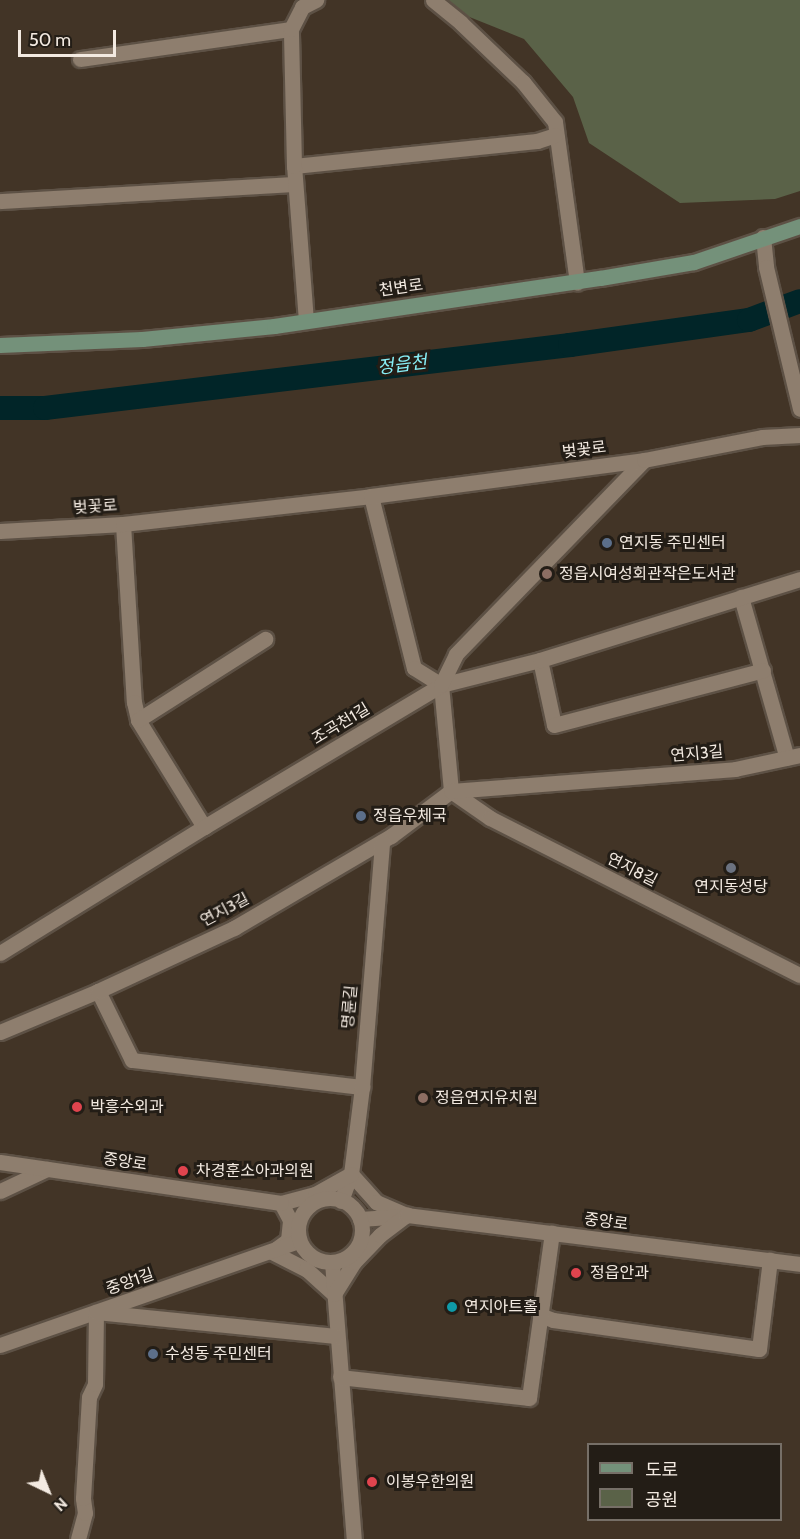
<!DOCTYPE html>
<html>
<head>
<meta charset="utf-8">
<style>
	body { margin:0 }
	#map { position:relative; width:800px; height:1539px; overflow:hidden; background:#423426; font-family:Cabin,"Noto Sans KR",sans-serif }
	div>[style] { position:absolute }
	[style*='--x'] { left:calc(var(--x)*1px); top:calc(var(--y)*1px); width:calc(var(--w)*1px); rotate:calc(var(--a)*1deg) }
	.green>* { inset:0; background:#5a6248 }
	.river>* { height:24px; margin:-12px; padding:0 12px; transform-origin:12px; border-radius:12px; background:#012528 }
	.roads { filter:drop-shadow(2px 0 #5d5145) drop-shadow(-2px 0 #5d5145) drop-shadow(0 2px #5d5145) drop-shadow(0 -2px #5d5145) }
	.minor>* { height:15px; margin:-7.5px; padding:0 7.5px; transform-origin:7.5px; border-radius:7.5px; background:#8e7e6e }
	.tertiary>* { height:15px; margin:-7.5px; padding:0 7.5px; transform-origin:7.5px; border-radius:7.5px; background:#8e7e6e }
	.tertiary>.ring { margin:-7.5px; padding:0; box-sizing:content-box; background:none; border:15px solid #8e7e6e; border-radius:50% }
	.secondary>* { height:15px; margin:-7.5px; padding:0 7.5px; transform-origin:7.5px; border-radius:7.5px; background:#74917a }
	.dots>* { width:16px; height:16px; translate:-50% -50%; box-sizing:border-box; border:3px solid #231d16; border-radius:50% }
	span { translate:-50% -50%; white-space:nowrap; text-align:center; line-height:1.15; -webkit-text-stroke:6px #231d16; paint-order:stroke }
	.street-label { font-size:16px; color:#f3eae1 }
	.poi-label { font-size:16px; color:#f3eae1 }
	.left { translate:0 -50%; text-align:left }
	.water-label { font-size:18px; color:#88eff7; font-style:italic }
	.legend { position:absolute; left:587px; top:1443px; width:195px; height:78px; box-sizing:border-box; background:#231d16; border:2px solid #766f67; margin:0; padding:8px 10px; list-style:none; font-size:18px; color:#f3eae1 }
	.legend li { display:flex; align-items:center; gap:12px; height:30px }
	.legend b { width:30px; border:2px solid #766f67 }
	.north { position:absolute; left:18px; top:1461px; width:60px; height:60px; -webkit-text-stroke:4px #231d16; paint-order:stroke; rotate:137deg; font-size:16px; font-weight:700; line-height:24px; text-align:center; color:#f3eae1 }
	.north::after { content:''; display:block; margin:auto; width:21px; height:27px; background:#f3eae1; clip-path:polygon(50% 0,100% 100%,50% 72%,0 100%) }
	.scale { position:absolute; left:18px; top:30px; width:98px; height:27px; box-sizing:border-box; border:3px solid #f3eae1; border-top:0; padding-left:8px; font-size:18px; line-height:21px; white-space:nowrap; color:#f3eae1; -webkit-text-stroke:4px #231d16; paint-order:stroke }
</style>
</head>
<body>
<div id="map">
	<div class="green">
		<i style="clip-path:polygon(427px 0,800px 0,800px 191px,775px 199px,680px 203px,589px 143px,573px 97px,524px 39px)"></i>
	</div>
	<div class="river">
		<i style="--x:0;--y:408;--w:45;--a:0"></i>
		<i style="--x:45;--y:408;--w:529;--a:-6.84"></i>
		<i style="--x:570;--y:345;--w:181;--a:-8"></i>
		<i style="--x:749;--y:320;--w:54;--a:-20.4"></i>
	</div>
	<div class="roads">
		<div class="minor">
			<i style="--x:433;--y:0;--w:36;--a:39"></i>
			<i style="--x:461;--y:23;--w:86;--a:43.6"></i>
			<i style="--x:523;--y:82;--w:51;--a:51.3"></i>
			<i style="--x:555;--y:122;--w:162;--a:82.2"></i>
			<i style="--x:80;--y:59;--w:213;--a:-8.1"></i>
			<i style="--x:294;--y:166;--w:244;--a:-5.9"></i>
			<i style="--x:537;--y:141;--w:19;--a:-18"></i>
			<i style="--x:0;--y:201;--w:295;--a:-3.3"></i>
			<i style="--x:306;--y:321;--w:155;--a:-94.4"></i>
			<i style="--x:294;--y:166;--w:137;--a:-91.3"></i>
			<i style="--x:291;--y:29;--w:25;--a:-63"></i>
			<i style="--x:302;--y:7;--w:16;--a:-27"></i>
			<i style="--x:371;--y:496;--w:177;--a:76"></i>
			<i style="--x:414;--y:668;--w:32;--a:32"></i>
			<i style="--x:123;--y:524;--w:178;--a:86.5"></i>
			<i style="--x:134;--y:702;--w:18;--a:77"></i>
			<i style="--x:138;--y:720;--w:126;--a:58.3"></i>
			<i style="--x:741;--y:597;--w:167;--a:74.1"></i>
			<i style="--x:540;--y:660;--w:66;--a:77.8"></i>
			<i style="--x:554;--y:725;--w:216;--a:-14.7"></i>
			<i style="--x:441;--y:685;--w:106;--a:84.6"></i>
			<i style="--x:451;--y:791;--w:47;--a:34.7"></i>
			<i style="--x:490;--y:818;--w:347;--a:26.9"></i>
			<i style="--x:441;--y:685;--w:102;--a:-14.2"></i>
			<i style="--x:540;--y:660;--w:272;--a:-17.3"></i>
			<i style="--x:138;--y:720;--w:151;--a:-32.5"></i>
			<i style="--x:0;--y:953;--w:240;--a:-31.7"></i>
			<i style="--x:204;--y:827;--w:276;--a:-30.9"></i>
			<i style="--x:441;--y:685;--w:34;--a:-64"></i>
			<i style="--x:456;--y:654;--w:270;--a:-45.9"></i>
			<i style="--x:98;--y:991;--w:77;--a:63.8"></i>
			<i style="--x:132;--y:1060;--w:232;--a:6.7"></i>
			<i style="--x:0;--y:1032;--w:106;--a:-22.7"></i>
			<i style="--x:98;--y:991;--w:150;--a:-24.9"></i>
			<i style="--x:234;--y:928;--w:182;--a:-30.4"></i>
			<i style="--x:391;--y:836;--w:75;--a:-36.9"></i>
			<i style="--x:451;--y:791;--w:285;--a:-4.4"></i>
			<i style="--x:735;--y:769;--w:66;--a:-12.2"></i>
			<i style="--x:351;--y:1174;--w:38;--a:48"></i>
			<i style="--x:376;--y:1202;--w:34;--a:23"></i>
			<i style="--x:0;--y:1191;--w:52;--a:-25.1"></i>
			<i style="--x:341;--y:1201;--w:29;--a:-70"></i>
			<i style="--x:351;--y:1174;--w:88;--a:-82.8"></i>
			<i style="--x:362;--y:1087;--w:246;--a:-85.3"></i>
			<i style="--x:281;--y:1203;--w:35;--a:-15"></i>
			<i style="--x:315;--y:1194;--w:41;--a:-29.1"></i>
			<i style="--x:360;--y:1219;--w:44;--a:-3.9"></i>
			<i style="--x:277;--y:1248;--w:14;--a:-36"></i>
			<i style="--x:288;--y:1240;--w:20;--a:-84"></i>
			<i style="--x:290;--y:1220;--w:19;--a:-118"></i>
			<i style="--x:272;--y:1252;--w:38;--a:27"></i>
			<i style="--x:306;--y:1269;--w:38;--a:42"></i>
			<i style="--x:332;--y:1262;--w:278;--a:85.5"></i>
			<i style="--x:334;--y:1294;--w:38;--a:-58"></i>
			<i style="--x:354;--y:1262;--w:37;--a:-46"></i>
			<i style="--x:380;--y:1235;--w:34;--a:-37"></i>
			<i style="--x:540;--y:1315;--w:14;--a:21"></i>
			<i style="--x:553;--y:1320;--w:208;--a:8"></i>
			<i style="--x:759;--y:1349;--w:90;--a:-83"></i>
			<i style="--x:0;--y:1345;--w:317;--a:-19.2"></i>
			<i style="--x:340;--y:1377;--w:190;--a:6.3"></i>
			<i style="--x:529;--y:1398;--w:167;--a:-82.1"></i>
			<i style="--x:78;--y:1539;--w:27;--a:-75"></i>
			<i style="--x:85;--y:1513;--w:15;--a:-98"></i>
			<i style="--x:83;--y:1498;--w:101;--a:-86.6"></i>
			<i style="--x:89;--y:1397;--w:14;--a:-65"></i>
			<i style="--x:95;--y:1384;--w:72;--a:-89.2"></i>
			<i style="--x:96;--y:1312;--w:241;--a:5.7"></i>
		</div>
		<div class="tertiary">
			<i style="--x:763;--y:237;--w:30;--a:84"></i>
			<i style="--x:766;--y:267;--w:146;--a:76.5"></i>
			<i style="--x:0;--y:531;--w:123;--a:-3.3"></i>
			<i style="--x:123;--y:524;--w:250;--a:-6.4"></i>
			<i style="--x:371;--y:496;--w:275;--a:-7.5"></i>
			<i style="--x:644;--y:460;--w:120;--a:-11"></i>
			<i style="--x:762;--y:437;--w:38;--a:-3"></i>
			<i style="--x:0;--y:1162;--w:284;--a:8.3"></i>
			<i class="ring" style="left:298px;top:1198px;width:49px;height:49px"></i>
			<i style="--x:407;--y:1215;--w:396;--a:7.1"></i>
		</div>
		<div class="secondary">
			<i style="--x:0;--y:345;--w:142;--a:-2.4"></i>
			<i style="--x:142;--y:339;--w:133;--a:-5.6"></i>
			<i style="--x:274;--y:326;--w:330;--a:-8.4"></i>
			<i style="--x:600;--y:278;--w:95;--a:-9.7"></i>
			<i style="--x:694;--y:262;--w:112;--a:-18.8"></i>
		</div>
	</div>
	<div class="dots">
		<i style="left:607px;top:543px;background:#5c6f8a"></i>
		<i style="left:547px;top:574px;background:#8d6e63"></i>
		<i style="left:361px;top:816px;background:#5c6f8a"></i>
		<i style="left:731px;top:868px;background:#6b7280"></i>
		<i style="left:423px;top:1098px;background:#8d6e63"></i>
		<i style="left:77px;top:1107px;background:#e0444e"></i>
		<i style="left:183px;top:1171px;background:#e0444e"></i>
		<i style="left:576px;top:1273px;background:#e0444e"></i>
		<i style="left:452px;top:1307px;background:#0f9aa8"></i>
		<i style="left:153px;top:1354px;background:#5c6f8a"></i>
		<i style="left:372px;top:1482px;background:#e0444e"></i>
	</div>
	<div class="street-label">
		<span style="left:401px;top:288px;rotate:-8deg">천변로</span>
		<span style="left:584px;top:450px;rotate:-7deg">벚꽃로</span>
		<span style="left:95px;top:507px;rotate:-4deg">벚꽃로</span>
		<span style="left:341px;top:724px;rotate:-31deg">조곡천1길</span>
		<span style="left:697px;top:754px;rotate:-5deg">연지3길</span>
		<span style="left:632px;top:870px;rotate:27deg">연지8길</span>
		<span style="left:225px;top:910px;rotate:-28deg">연지3길</span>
		<span style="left:350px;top:1007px;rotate:-85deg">명륜길</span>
		<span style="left:125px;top:1162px;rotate:8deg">중앙로</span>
		<span style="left:606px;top:1222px;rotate:7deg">중앙로</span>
		<span style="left:130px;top:1282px;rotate:-19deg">중앙1길</span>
	</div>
	<div class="poi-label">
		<span class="left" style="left:619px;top:543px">연지동 주민센터</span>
		<span class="left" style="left:559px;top:574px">정읍시여성회관작은도서관</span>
		<span class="left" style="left:373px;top:816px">정읍우체국</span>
		<span style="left:731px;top:887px">연지동성당</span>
		<span class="left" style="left:435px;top:1098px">정읍연지유치원</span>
		<span class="left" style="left:90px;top:1107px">박흥수외과</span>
		<span class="left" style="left:196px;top:1171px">차경훈소아과의원</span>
		<span class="left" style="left:590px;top:1273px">정읍안과</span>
		<span class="left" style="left:464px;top:1307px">연지아트홀</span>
		<span class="left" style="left:165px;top:1354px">수성동 주민센터</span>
		<span class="left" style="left:386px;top:1482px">이봉우한의원</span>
	</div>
	<div class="water-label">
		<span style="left:402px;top:365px;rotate:-7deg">정읍천</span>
	</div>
	<ul class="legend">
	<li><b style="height:8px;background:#74917a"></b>도로</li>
	<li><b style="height:16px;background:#5a6248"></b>공원</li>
	</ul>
	<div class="north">N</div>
	<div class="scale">50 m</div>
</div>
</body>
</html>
